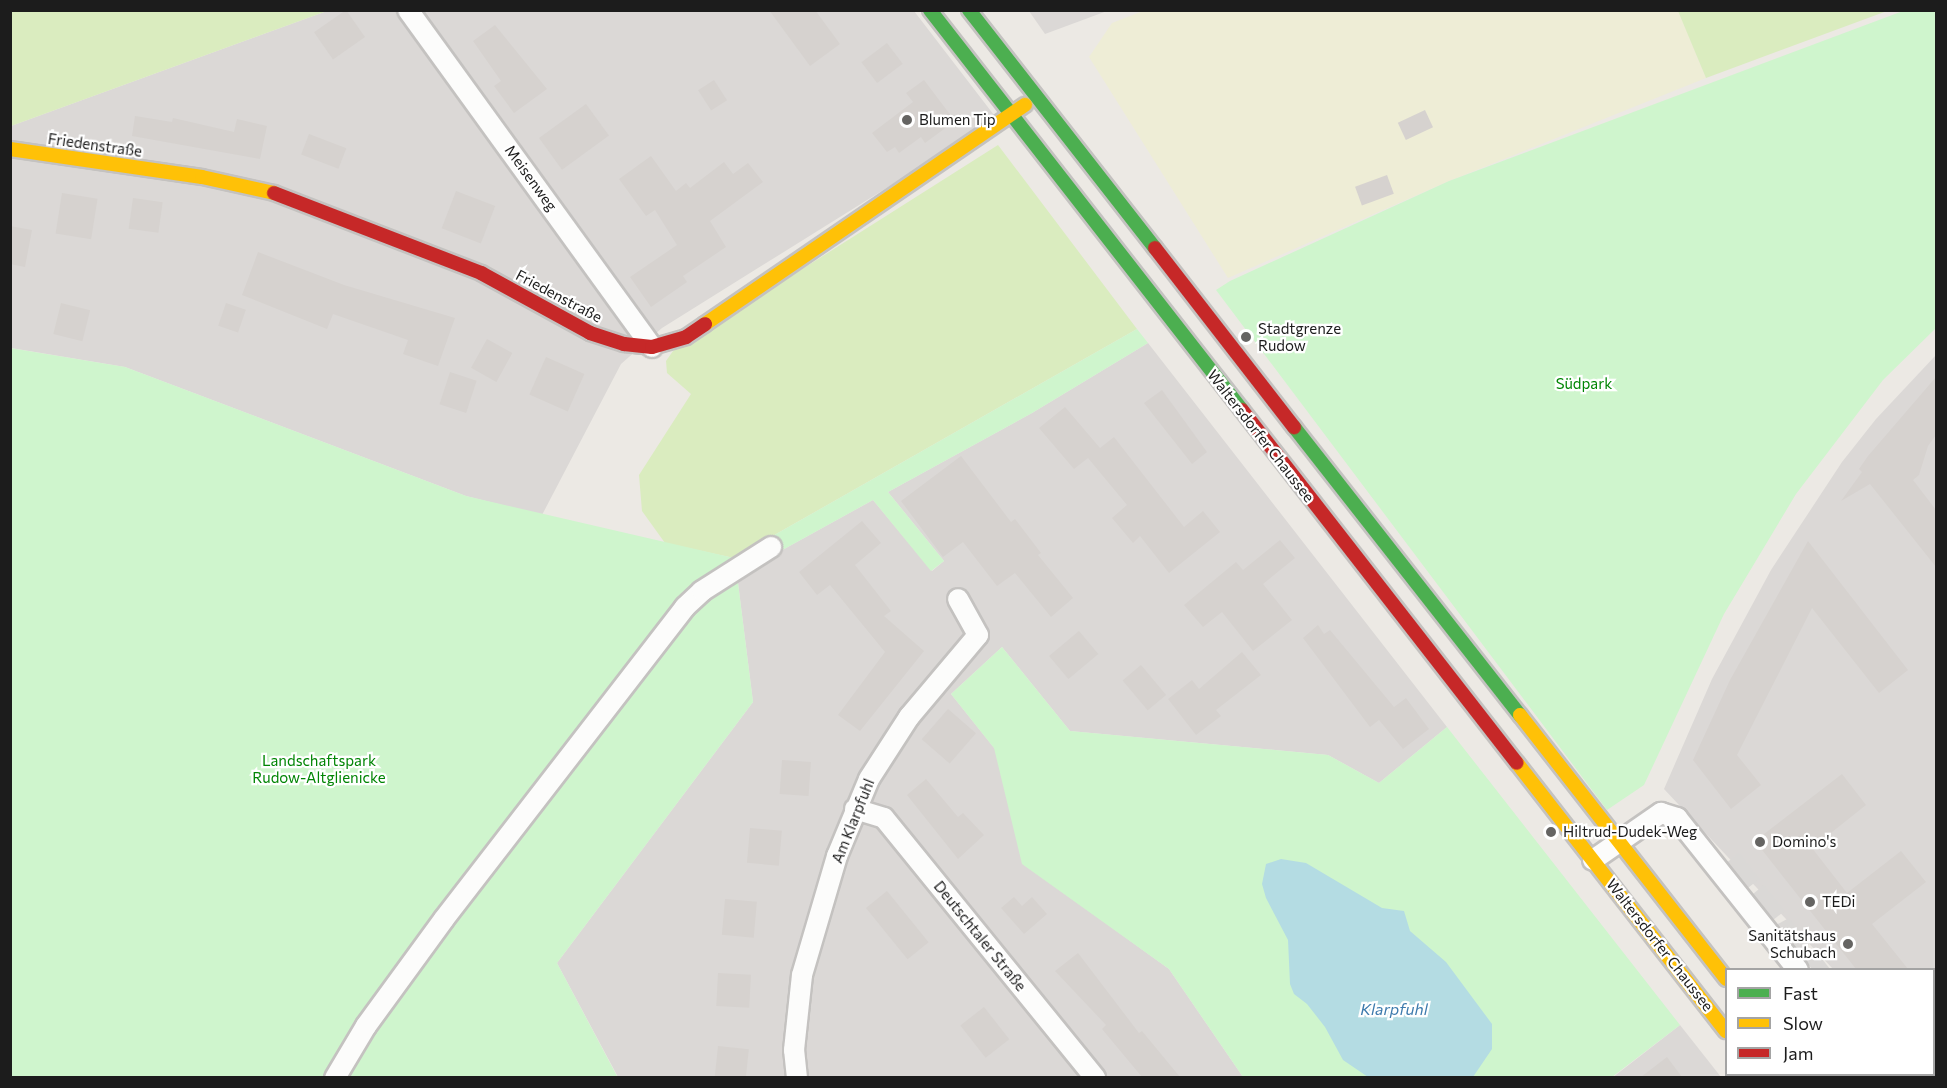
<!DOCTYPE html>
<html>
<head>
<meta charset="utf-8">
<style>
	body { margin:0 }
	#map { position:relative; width:1947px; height:1088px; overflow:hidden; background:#ece9e4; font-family:Commissioner,sans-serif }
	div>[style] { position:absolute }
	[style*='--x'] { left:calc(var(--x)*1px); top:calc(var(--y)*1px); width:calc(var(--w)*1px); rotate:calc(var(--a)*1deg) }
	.residential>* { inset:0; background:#dbd8d6 }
	.farmland>* { inset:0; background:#eeedd6 }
	.grass>* { inset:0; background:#daecbf }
	.park>* { inset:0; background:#cff5cd }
	.parking>* { inset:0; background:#dad8d6; transform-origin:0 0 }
	.water>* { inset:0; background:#b4dce3 }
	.building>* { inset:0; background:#d6d2cf; transform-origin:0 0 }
	.roads { filter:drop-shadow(2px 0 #c4c2c0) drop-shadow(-2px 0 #c4c2c0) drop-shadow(0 2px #c4c2c0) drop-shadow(0 -2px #c4c2c0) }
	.street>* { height:20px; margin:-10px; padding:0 10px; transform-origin:10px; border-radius:10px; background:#fcfcfb }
	.fast>* { height:14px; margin:-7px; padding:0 7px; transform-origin:7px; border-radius:7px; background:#4caf50 }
	.slow>* { height:14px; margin:-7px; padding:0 7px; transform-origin:7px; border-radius:7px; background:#ffc107 }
	.jam>* { height:14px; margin:-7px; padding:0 7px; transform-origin:7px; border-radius:7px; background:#c62828 }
	.dots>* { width:16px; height:16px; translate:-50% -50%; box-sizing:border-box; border:3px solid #fff; border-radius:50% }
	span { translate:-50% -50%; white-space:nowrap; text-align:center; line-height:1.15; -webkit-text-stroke:4.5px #fff; paint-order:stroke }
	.poi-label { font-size:15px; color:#1c1c1c }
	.left { translate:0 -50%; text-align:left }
	.right { translate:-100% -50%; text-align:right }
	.street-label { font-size:15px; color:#1c1c1c }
	.park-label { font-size:15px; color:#008504 }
	.water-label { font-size:16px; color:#3d7aad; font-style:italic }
	.frame { position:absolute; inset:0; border:12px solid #1c1c1c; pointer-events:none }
	.legend { position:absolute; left:1725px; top:968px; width:210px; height:108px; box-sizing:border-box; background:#fff; border:2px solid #a4a4a4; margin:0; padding:8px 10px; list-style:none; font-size:18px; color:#1c1c1c }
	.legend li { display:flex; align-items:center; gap:12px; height:30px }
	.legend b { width:30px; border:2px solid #a4a4a4 }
</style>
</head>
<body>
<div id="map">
	<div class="residential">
		<i style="clip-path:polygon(327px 11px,914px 11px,997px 119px,662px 328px,621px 364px,542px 515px,466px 496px,125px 367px,11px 348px,11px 126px)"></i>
		<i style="clip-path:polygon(1029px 11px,1107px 11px,1045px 34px)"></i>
		<i style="clip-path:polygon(1148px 343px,1447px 727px,1379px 783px,1328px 755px,1070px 731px,1002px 647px,951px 694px,995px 749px,1100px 919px,1169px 969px,1243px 1077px,618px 1077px,557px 963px,753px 702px,737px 575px,873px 500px,932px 571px,944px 561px,888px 492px,1032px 413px)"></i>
		<i style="clip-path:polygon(1936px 355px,1936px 1009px,1934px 1011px,1934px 970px,1833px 969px,1664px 789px,1712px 679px,1771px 570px,1842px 462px,1876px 419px)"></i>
		<i style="clip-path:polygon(1680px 1025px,1721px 1077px,1612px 1078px)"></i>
	</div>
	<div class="farmland">
		<i style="clip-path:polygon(1678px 10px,1706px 78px,1449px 181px,1228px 278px,1089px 57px,1112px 23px,1143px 11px)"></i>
	</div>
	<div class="grass">
		<i style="clip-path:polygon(11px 10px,327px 10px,327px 11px,11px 126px)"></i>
		<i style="clip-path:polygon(1678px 11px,1887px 11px,1706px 78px)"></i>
		<i style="clip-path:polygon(998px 145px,1137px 329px,734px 558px,665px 543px,642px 511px,639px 475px,691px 394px,667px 373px,666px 361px,673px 351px)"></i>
	</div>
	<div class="park">
		<i style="clip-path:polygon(1903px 11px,1936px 11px,1936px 328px,1883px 380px,1796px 494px,1724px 614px,1644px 785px,1607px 810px,1216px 290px,1230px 281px,1449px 181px)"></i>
		<i style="clip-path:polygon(1137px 329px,1148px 343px,1032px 413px,888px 492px,944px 561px,931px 571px,873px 500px,737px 575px,753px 702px,557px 963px,618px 1078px,11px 1077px,10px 348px,125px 367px,466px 496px,734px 558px)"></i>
		<i style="clip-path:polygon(1002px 647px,1070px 731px,1328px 755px,1379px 783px,1447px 727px,1680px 1025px,1612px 1077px,1243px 1077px,1169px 969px,1022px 864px,994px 748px,951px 694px)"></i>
	</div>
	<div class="parking">
		<i style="left:1739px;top:853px;width:33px;height:15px;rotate:52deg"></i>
		<i style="left:1764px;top:885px;width:33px;height:15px;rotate:51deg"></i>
		<i style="clip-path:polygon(1789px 918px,1810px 943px,1799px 954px,1776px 925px)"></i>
		<i style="clip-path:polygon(1815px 950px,1830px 969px,1812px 969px,1802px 957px)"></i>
	</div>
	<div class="water">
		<i style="clip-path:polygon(1281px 859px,1306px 863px,1382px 908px,1404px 911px,1410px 931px,1446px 962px,1492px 1024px,1492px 1049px,1473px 1077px,1368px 1077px,1343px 1060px,1325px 1027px,1307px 1004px,1294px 994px,1290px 984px,1288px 940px,1266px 898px,1262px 884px,1266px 864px)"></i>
	</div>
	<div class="building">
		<i style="left:346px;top:10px;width:33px;height:39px;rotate:55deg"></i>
		<i style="clip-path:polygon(769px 10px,815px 10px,840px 44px,810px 66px)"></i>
		<i style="clip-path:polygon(495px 25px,547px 89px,514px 113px,494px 86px,501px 81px,473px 41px)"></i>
		<i style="left:887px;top:43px;width:26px;height:32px;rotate:53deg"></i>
		<i style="left:714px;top:80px;width:24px;height:19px;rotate:57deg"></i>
		<i style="clip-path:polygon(924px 80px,955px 121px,925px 143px,921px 137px,899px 153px,895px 147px,887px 152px,872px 133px,913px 102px,906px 93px)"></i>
		<i style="left:586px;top:104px;width:39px;height:58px;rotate:54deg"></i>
		<i style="left:1425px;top:110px;width:19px;height:30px;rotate:65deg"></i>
		<i style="clip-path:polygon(135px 116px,172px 122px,173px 118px,234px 132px,237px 119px,267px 126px,260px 159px,132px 136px)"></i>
		<i style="left:309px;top:134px;width:40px;height:22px;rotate:21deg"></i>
		<i style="clip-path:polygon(651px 156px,676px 191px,686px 183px,690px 188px,724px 162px,733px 174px,748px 163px,763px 182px,710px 221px,726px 247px,683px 276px,687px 282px,651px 307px,630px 277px,677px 245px,655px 210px,646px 216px,619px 179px)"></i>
		<i style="left:1387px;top:175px;width:20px;height:34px;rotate:70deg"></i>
		<i style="left:456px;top:191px;width:42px;height:40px;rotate:21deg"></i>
		<i style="left:62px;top:193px;width:36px;height:41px;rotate:9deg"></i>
		<i style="left:133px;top:198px;width:30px;height:31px;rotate:8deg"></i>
		<i style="clip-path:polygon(10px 226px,32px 230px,25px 267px,10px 264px)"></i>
		<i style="clip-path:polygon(258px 252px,344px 285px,455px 318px,438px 366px,403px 354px,408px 340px,333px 314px,327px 329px,242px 295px)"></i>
		<i style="left:61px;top:303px;width:30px;height:32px;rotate:14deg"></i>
		<i style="left:226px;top:303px;width:21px;height:24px;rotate:19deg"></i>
		<i style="left:487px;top:339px;width:29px;height:33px;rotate:29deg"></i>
		<i style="left:546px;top:357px;width:42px;height:41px;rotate:24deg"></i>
		<i style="left:450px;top:372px;width:28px;height:34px;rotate:18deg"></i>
		<i style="clip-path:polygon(1936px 377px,1936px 435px,1928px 446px,1919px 475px,1913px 480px,1936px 510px,1936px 567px,1870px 484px,1841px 501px,1862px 472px,1859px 469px,1868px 456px)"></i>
		<i style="clip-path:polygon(1162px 390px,1207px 452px,1192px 464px,1144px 403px)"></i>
		<i style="clip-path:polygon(1065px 407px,1100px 448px,1114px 437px,1184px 527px,1203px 511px,1220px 532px,1169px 573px,1140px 536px,1133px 543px,1112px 518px,1127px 505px,1088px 458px,1074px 469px,1039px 428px)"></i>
		<i style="clip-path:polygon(961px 456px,1011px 522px,1015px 519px,1041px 553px,1038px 555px,1073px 598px,1051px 617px,1015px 573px,997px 586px,963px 542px,943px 557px,901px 501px)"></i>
		<i style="clip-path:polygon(862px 521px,881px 543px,855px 565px,891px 611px,884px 616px,924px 651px,860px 731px,838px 715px,885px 652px,830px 585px,817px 595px,799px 572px)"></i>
		<i style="clip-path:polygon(1280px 540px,1295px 558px,1263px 584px,1292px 620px,1253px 651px,1222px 612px,1203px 627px,1184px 605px,1236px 562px,1243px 570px)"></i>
		<i style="clip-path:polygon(1808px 541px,1908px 670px,1879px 693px,1812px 608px,1737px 755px,1761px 785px,1731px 809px,1693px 760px,1730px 680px)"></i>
		<i style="clip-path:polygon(1318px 625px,1324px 634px,1330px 630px,1394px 707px,1406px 698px,1429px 729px,1403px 749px,1379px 720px,1370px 727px,1303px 638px)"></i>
		<i style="left:1079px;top:631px;width:30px;height:39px;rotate:50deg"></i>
		<i style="clip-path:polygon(1242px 652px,1261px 675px,1216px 710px,1221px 716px,1196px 735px,1168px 699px,1192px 680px,1199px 689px)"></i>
		<i style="left:1141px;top:665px;width:39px;height:24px;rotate:50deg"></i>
		<i style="left:948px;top:709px;width:37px;height:40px;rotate:41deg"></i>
		<i style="left:782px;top:760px;width:29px;height:34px;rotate:4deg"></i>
		<i style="clip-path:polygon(1842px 774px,1866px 805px,1812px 848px,1847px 893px,1901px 851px,1926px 882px,1872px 924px,1908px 969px,1856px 969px,1755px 841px)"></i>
		<i style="clip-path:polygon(926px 779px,958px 817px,963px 813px,984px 835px,958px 859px,907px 795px)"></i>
		<i style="left:750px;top:828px;width:32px;height:35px;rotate:5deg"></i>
		<i style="left:887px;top:891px;width:66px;height:27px;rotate:51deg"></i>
		<i style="clip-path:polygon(1014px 897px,1022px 906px,1032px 897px,1047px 914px,1024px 934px,1001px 908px)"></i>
		<i style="left:725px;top:899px;width:32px;height:36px;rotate:5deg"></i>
		<i style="clip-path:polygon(1078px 953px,1139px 1033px,1142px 1031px,1180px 1077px,1142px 1077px,1102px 1029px,1106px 1025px,1055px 971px)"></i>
		<i style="left:718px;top:973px;width:33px;height:33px;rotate:3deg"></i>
		<i style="left:984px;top:1007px;width:41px;height:30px;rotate:52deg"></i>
		<i style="left:718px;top:1046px;width:31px;height:31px;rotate:6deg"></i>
		<i style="clip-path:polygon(1667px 1057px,1682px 1077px,1641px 1077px)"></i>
	</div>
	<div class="roads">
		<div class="street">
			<i style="--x:408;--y:10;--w:416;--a:54.1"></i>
			<i style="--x:855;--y:809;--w:30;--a:17"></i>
			<i style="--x:884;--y:818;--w:335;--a:50.9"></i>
			<i style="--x:1593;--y:860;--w:83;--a:-34.7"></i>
			<i style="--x:1661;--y:813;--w:17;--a:17"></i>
			<i style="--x:1677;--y:818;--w:194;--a:51.5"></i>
			<i style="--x:1934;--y:1046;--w:3;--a:-45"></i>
			<i style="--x:335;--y:1078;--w:61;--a:-59.2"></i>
			<i style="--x:366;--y:1026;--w:132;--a:-53.9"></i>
			<i style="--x:444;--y:919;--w:394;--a:-52.3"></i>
			<i style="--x:685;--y:607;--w:23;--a:-43"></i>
			<i style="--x:702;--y:591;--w:82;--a:-32.5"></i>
			<i style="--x:797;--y:1078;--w:28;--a:-96"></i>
			<i style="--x:794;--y:1050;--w:75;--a:-83.9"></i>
			<i style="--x:802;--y:975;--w:124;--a:-73.6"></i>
			<i style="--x:837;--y:856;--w:83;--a:-67.4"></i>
			<i style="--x:869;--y:779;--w:74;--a:-57.2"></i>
			<i style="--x:909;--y:717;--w:107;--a:-49.9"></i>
			<i style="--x:978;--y:635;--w:41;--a:-119.1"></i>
			<i style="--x:1894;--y:1078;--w:6;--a:-45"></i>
		</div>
		<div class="fast">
			<i style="--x:930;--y:10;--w:507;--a:52.05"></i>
			<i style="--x:969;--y:10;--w:302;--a:52"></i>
			<i style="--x:1294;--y:427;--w:366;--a:51.9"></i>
		</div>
		<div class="slow">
			<i style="--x:10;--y:149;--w:194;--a:8.3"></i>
			<i style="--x:202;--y:177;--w:74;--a:12.5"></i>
			<i style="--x:705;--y:324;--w:388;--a:-34.4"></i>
			<i style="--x:1520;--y:715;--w:335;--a:52"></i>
			<i style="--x:1517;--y:763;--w:340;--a:52.1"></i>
			<i style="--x:1761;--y:1074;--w:4;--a:63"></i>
		</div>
		<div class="jam">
			<i style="--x:274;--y:193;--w:222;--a:21.1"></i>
			<i style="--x:481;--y:273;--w:124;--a:28.8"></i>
			<i style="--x:590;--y:333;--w:36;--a:18"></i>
			<i style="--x:624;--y:344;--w:28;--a:6"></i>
			<i style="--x:652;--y:347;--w:35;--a:-16"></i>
			<i style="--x:686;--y:337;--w:23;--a:-34"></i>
			<i style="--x:1155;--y:248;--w:227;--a:52.2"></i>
			<i style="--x:1242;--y:410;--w:447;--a:52.1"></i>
			<i style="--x:1802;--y:1074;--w:4;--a:63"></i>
		</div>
	</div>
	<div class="dots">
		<i style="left:907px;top:120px;background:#656462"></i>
		<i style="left:1246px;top:337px;background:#656462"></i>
		<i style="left:1551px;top:832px;background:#656462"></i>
		<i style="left:1760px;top:842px;background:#656462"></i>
		<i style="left:1810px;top:902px;background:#656462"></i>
		<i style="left:1848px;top:944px;background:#656462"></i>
	</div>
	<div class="poi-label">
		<span class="left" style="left:919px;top:120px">Blumen Tip</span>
		<span class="left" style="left:1258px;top:337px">Stadtgrenze<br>Rudow</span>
		<span class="left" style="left:1563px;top:832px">Hiltrud-Dudek-Weg</span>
		<span class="left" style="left:1772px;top:842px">Domino's</span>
		<span class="left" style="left:1822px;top:902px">TEDi</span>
		<span class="right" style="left:1836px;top:944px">Sanitätshaus<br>Schubach</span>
	</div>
	<div class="street-label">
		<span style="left:95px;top:145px;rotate:8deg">Friedenstraße</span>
		<span style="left:531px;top:178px;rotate:54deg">Meisenweg</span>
		<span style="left:559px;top:296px;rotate:28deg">Friedenstraße</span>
		<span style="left:1261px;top:436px;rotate:52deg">Waltersdorfer Chaussee</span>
		<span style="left:853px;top:821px;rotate:-68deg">Am Klarpfuhl</span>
		<span style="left:980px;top:936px;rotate:51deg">Deutschtaler Straße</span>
		<span style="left:1660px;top:945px;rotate:52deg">Waltersdorfer Chaussee</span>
	</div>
	<div class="park-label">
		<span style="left:1584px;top:384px">Südpark</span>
		<span style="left:319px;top:769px">Landschaftspark<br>Rudow-Altglienicke</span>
	</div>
	<div class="water-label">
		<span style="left:1394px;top:1009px">Klarpfuhl</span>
	</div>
	<div class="frame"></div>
	<ul class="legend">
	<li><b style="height:8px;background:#4caf50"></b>Fast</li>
	<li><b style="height:8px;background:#ffc107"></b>Slow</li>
	<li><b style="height:8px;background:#c62828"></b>Jam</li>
	</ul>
</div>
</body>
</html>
